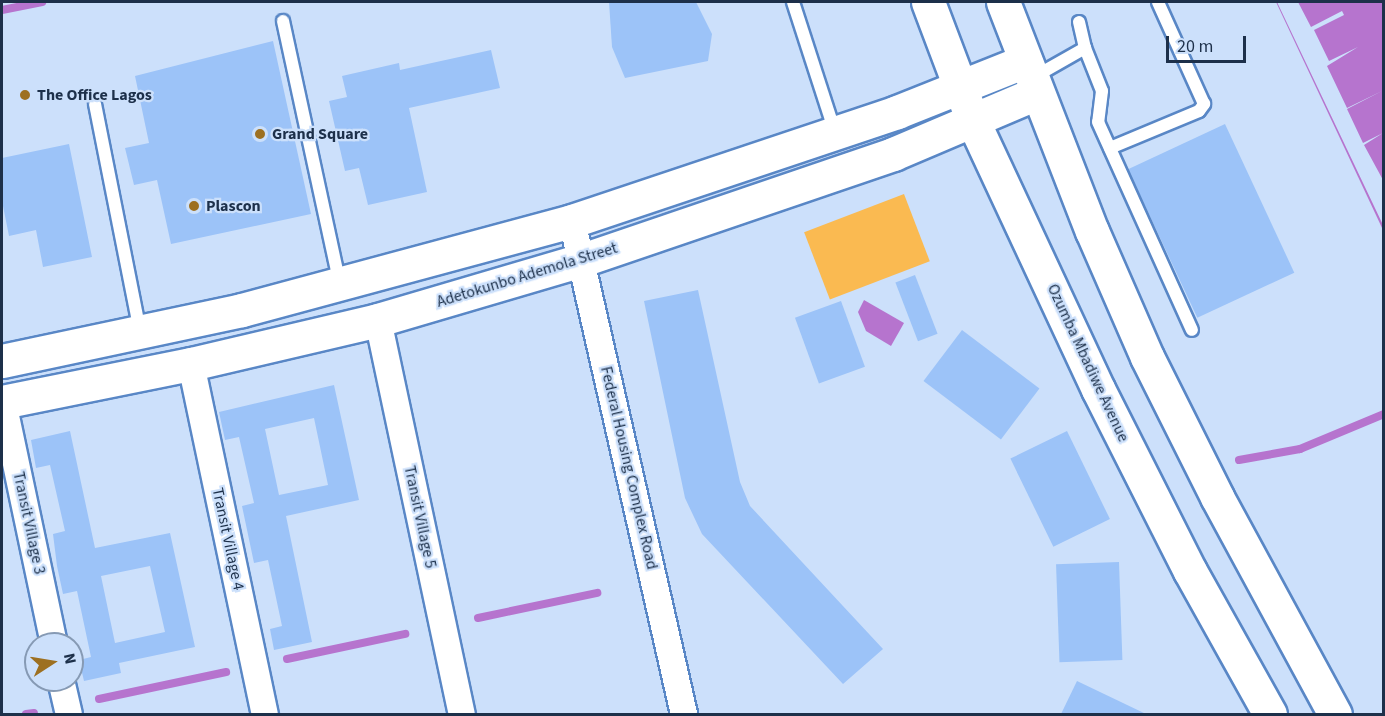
<!DOCTYPE html>
<html>
<head>
<meta charset="utf-8">
<style>
	body { margin:0 }
	#map { position:relative; width:1385px; height:716px; overflow:hidden; background:#cce0fb; font-family:"Source Sans 3",sans-serif }
	div>[style] { position:absolute }
	[style*='--x'] { left:calc(var(--x)*1px); top:calc(var(--y)*1px); width:calc(var(--w)*1px); rotate:calc(var(--a)*1deg) }
	.green>* { inset:0; background:#faba51; transform-origin:0 0 }
	.water>* { inset:0; background:#b674ce }
	.pier>* { inset:0; background:#cce0fb }
	.stream>* { height:8px; margin:-4px; padding:0 4px; transform-origin:4px; border-radius:4px; background:#b674ce }
	.building>* { inset:0; background:#9cc3f8; transform-origin:0 0 }
	.roads { filter:drop-shadow(2px 0 #5987c6) drop-shadow(-2px 0 #5987c6) drop-shadow(0 2px #5987c6) drop-shadow(0 -2px #5987c6) }
	.service>* { height:12px; margin:-6px; padding:0 6px; transform-origin:6px; border-radius:6px; background:#fff }
	.minor>* { height:26px; margin:-13px; padding:0 13px; transform-origin:13px; border-radius:13px; background:#fff }
	.secondary>* { height:33px; margin:-16.5px; padding:0 16.5px; transform-origin:16.5px; border-radius:16.5px; background:#fff }
	.trunk>* { height:33px; margin:-16.5px; padding:0 16.5px; transform-origin:16.5px; border-radius:16.5px; background:#fff }
	.dots>* { width:16px; height:16px; translate:-50% -50%; box-sizing:border-box; border:3px solid #cce0fb; border-radius:50% }
	span { translate:-50% -50%; white-space:nowrap; text-align:center; line-height:1.15; -webkit-text-stroke:4.5px #cce0fb; paint-order:stroke }
	.poi-label { font-size:16px; color:#1d304a; font-weight:700 }
	.left { translate:0 -50%; text-align:left }
	.street-label { font-size:16px; color:#1d304a }
	.frame { position:absolute; inset:0; border:3px solid #1d304a; pointer-events:none }
	.north { position:absolute; left:24px; top:632px; width:60px; height:60px; box-sizing:border-box; background:#cce0fb; border:2px solid #869ab4; border-radius:50%; rotate:78deg; font-size:16px; font-weight:700; line-height:24px; text-align:center; color:#1d304a }
	.north::after { content:''; display:block; margin:auto; width:21px; height:27px; background:#9d7021; clip-path:polygon(50% 0,100% 100%,50% 72%,0 100%) }
	.scale { position:absolute; left:1166px; top:36px; width:80px; height:27px; box-sizing:border-box; border:3px solid #1d304a; border-top:0; padding-left:8px; font-size:18px; line-height:21px; white-space:nowrap; color:#1d304a; -webkit-text-stroke:4px #cce0fb; paint-order:stroke }
</style>
</head>
<body>
<div id="map">
	<div class="green">
		<i style="left:904px;top:194px;width:72px;height:107px;rotate:69deg"></i>
	</div>
	<div class="water">
		<i style="clip-path:polygon(1276px 2px,1383px 2px,1383px 230px)"></i>
		<i style="clip-path:polygon(864px 300px,904px 323px,891px 346px,866px 331px,858px 312px)"></i>
	</div>
	<div class="pier">
		<i style="clip-path:polygon(1277px 2px,1298px 2px,1311px 27px,1342px 11px,1344px 15px,1314px 30px,1329px 61px,1358px 47px,1327px 66px,1347px 108px,1382px 91px,1347px 109px,1363px 143px,1383px 133px,1364px 145px,1383px 180px,1383px 225px)"></i>
	</div>
	<div class="stream">
		<i style="--x:2;--y:10;--w:41;--a:-11.3"></i>
		<i style="--x:1239;--y:460;--w:62;--a:-10.2"></i>
		<i style="--x:1300;--y:449;--w:91;--a:-22.6"></i>
		<i style="--x:478;--y:618;--w:122;--a:-11.9"></i>
		<i style="--x:287;--y:659;--w:121;--a:-12"></i>
		<i style="--x:99;--y:699;--w:130;--a:-12"></i>
		<i style="--x:26;--y:714;--w:8;--a:-7"></i>
	</div>
	<div class="building">
		<i style="clip-path:polygon(609px 2px,696px 2px,712px 34px,708px 61px,625px 78px,612px 47px)"></i>
		<i style="clip-path:polygon(273px 41px,311px 214px,171px 244px,157px 180px,134px 185px,125px 148px,149px 143px,135px 76px)"></i>
		<i style="clip-path:polygon(491px 50px,500px 88px,409px 108px,427px 192px,368px 205px,359px 168px,345px 171px,329px 101px,347px 97px,342px 76px,399px 63px,400px 70px)"></i>
		<i style="left:1225px;top:124px;width:164px;height:107px;rotate:65deg"></i>
		<i style="clip-path:polygon(69px 144px,92px 257px,43px 267px,36px 230px,9px 236px,2px 201px,2px 158px)"></i>
		<i style="left:915px;top:275px;width:63px;height:21px;rotate:69deg"></i>
		<i style="clip-path:polygon(698px 290px,740px 482px,750px 506px,883px 649px,843px 684px,702px 534px,685px 498px,644px 301px)"></i>
		<i style="left:841px;top:301px;width:70px;height:49px;rotate:70deg"></i>
		<i style="left:962px;top:330px;width:97px;height:64px;rotate:37deg"></i>
		<i style="clip-path:polygon(evenodd,334px 385px,359px 500px,286px 516px,312px 642px,274px 650px,270px 629px,282px 626px,268px 560px,254px 563px,242px 506px,254px 503px,239px 437px,225px 440px,219px 412px,334px 385px,314px 418px,328px 485px,279px 495px,265px 429px,314px 418px)"></i>
		<i style="clip-path:polygon(evenodd,70px 431px,95px 548px,170px 533px,195px 647px,119px 663px,121px 673px,84px 681px,79px 660px,91px 657px,77px 591px,63px 594px,57px 566px,53px 534px,65px 531px,50px 465px,36px 468px,31px 440px,70px 431px,150px 566px,165px 632px,115px 643px,101px 576px,150px 566px)"></i>
		<i style="left:1067px;top:431px;width:98px;height:63px;rotate:64deg"></i>
		<i style="left:1119px;top:562px;width:98px;height:63px;rotate:88deg"></i>
		<i style="clip-path:polygon(1077px 681px,1146px 714px,1061px 714px)"></i>
	</div>
	<div class="roads">
		<div class="service">
			<i style="--x:793;--y:2;--w:137;--a:72.1"></i>
			<i style="--x:283;--y:21;--w:266;--a:77.8"></i>
			<i style="--x:1079;--y:22;--w:27;--a:77"></i>
			<i style="--x:1034;--y:77;--w:59;--a:-29.6"></i>
			<i style="--x:1085;--y:48;--w:46;--a:68.4"></i>
			<i style="--x:1102;--y:91;--w:31;--a:97"></i>
			<i style="--x:1098;--y:122;--w:228;--a:65.7"></i>
			<i style="--x:95;--y:104;--w:232;--a:78.8"></i>
			<i style="--x:1110;--y:148;--w:96;--a:-22.6"></i>
			<i style="--x:1199;--y:111;--w:9;--a:-54"></i>
			<i style="--x:1204;--y:104;--w:112;--a:-114.3"></i>
		</div>
		<div class="minor">
			<i style="--x:572;--y:221;--w:506;--a:77.2"></i>
			<i style="--x:378;--y:320;--w:403;--a:78"></i>
			<i style="--x:191;--y:364;--w:358;--a:78.1"></i>
			<i style="--x:3;--y:402;--w:247;--a:78.1"></i>
			<i style="--x:61;--y:680;--w:35;--a:77"></i>
		</div>
		<div class="secondary">
			<i style="--x:2;--y:361;--w:245;--a:-12"></i>
			<i style="--x:242;--y:310;--w:342;--a:-15.1"></i>
			<i style="--x:572;--y:221;--w:343;--a:-18.5"></i>
			<i style="--x:897;--y:112;--w:138;--a:-21.7"></i>
			<i style="--x:2;--y:402;--w:193;--a:-11.4"></i>
			<i style="--x:191;--y:364;--w:192;--a:-13.2"></i>
			<i style="--x:378;--y:320;--w:213;--a:-16.4"></i>
			<i style="--x:582;--y:260;--w:329;--a:-18.8"></i>
			<i style="--x:893;--y:154;--w:156;--a:-23"></i>
		</div>
		<div class="trunk">
			<i style="--x:928;--y:2;--w:127;--a:69.3"></i>
			<i style="--x:973;--y:121;--w:296;--a:65"></i>
			<i style="--x:1098;--y:389;--w:204;--a:63.2"></i>
			<i style="--x:1190;--y:571;--w:164;--a:60.8"></i>
			<i style="--x:1003;--y:2;--w:246;--a:68.8"></i>
			<i style="--x:1092;--y:231;--w:137;--a:66.4"></i>
			<i style="--x:1147;--y:357;--w:157;--a:63.4"></i>
			<i style="--x:1217;--y:497;--w:247;--a:61.5"></i>
		</div>
	</div>
	<div class="dots">
		<i style="left:25px;top:95px;background:#9d7021"></i>
		<i style="left:260px;top:134px;background:#9d7021"></i>
		<i style="left:194px;top:206px;background:#9d7021"></i>
	</div>
	<div class="poi-label">
		<span class="left" style="left:37px;top:95px">The Office Lagos</span>
		<span class="left" style="left:272px;top:134px">Grand Square</span>
		<span class="left" style="left:206px;top:206px">Plascon</span>
	</div>
	<div class="street-label">
		<span style="left:527px;top:275px;rotate:-17deg">Adetokunbo Ademola Street</span>
		<span style="left:1088px;top:363px;rotate:65deg">Ozumba Mbadiwe Avenue</span>
		<span style="left:629px;top:468px;rotate:77deg">Federal Housing Complex Road</span>
		<span style="left:420px;top:517px;rotate:78deg">Transit Village 5</span>
		<span style="left:29px;top:523px;rotate:78deg">Transit Village 3</span>
		<span style="left:228px;top:539px;rotate:78deg">Transit Village 4</span>
	</div>
	<div class="frame"></div>
	<div class="north">N</div>
	<div class="scale">20 m</div>
</div>
</body>
</html>
